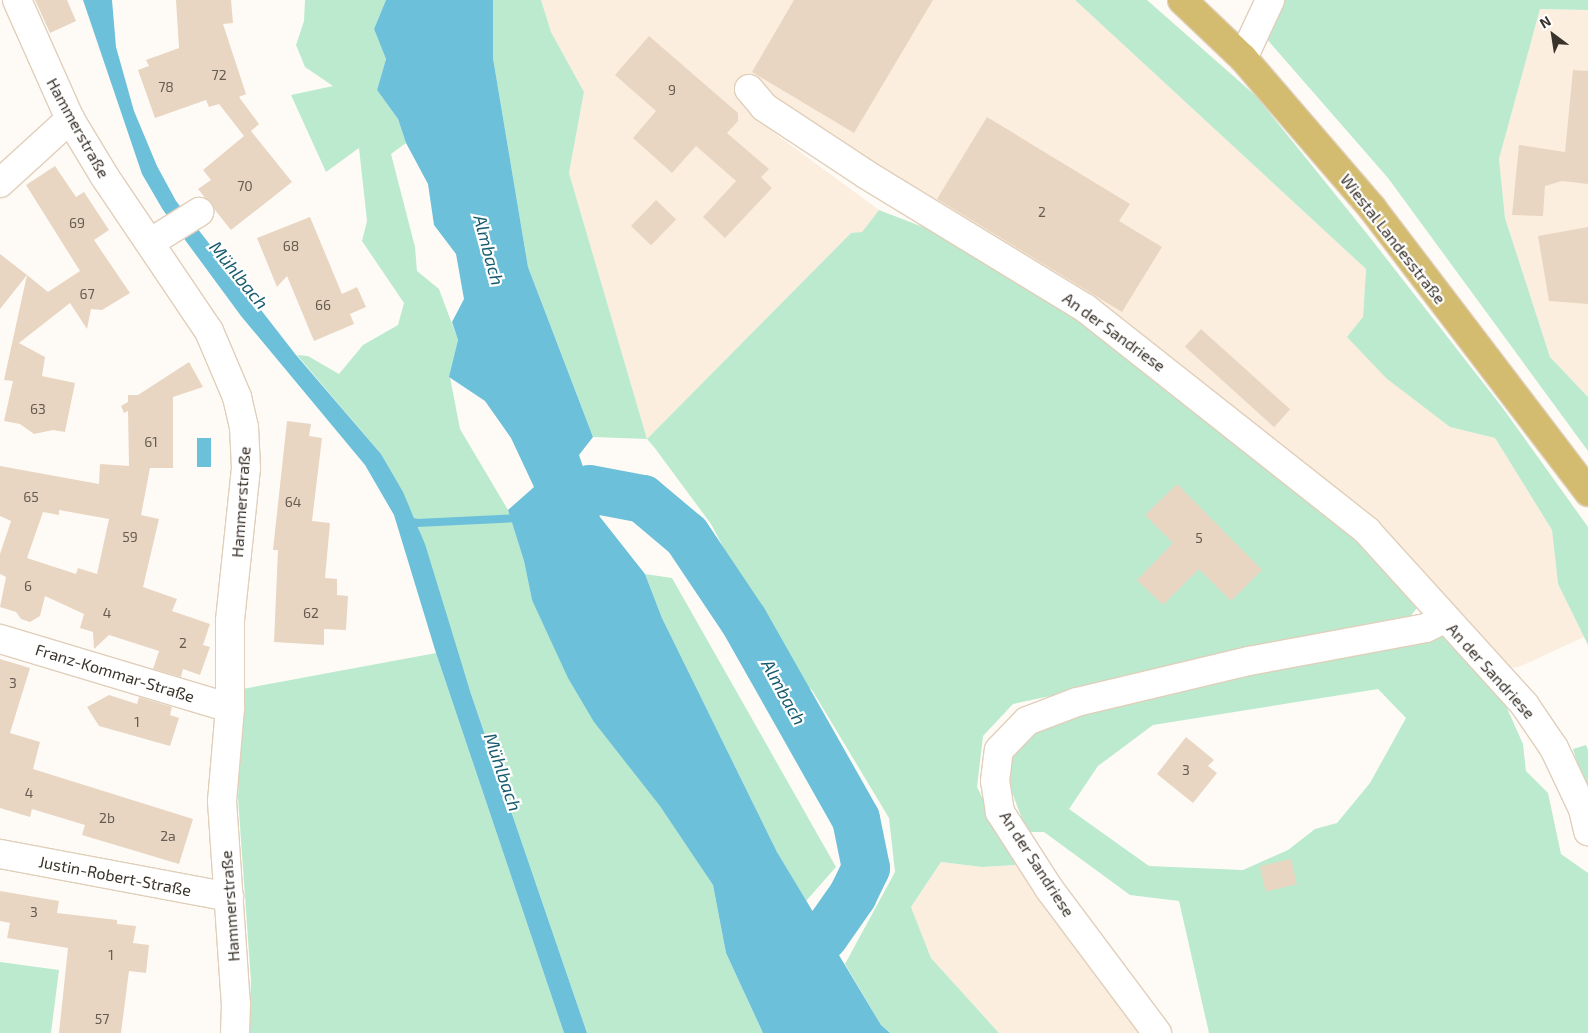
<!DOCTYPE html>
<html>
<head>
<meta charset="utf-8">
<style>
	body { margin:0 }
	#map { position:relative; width:1588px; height:1033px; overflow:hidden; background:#fefbf7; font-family:"Exo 2",sans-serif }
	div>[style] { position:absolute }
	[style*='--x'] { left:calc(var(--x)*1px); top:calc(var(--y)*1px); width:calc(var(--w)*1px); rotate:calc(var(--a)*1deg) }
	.built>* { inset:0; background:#fceede }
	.green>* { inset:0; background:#bceacf }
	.water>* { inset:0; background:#6cc0da; transform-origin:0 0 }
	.stream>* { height:8px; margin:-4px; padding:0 4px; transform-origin:4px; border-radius:4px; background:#6cc0da }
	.river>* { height:48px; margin:-24px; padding:0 24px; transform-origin:24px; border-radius:24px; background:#6cc0da }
	.building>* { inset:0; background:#e8d6c2; transform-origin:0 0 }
	.roads { filter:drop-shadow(1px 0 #e0cfba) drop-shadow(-1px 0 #e0cfba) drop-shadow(0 1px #e0cfba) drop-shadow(0 -1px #e0cfba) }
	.minor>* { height:28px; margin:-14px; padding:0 14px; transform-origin:14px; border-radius:14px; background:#fff }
	.major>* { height:28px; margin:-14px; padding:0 14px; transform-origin:14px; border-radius:14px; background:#d3bb6f }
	span { translate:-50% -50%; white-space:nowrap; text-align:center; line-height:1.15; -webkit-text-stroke:4.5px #fff; paint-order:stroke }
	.number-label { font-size:14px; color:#665c51 }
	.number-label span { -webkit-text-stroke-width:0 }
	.street-label { font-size:16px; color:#3a332b }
	.water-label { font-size:18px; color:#175c6e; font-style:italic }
	.north { position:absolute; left:1528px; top:10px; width:50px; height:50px; -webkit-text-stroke:4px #fff; paint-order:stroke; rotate:329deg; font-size:14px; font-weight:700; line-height:20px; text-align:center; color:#3a332b }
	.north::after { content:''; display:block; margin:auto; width:18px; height:22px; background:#3a332b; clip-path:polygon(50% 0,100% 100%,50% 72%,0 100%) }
</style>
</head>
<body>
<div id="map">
	<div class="built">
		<i style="clip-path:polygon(541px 0,1075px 0,1366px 269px,1363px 317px,1450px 427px,1495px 438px,1552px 530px,1558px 584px,1584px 637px,1519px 667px,1508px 668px,1098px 312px,747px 79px,736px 92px,773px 132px,879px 210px,862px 232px,851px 233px,647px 439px,569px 173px,584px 92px,551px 32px)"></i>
		<i style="clip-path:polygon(1540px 9px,1588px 10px,1588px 397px,1550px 357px,1505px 218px,1499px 159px)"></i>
		<i style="clip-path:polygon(941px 862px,982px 867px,1016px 865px,1139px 1033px,999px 1033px,931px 958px,911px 907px)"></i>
	</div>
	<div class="green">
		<i style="clip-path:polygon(305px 0,386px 0,374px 29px,386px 59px,377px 90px,398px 119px,406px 143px,391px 154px,415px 247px,417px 271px,439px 289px,458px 340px,450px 377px,460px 429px,508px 510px,524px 561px,532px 600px,713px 885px,726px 953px,763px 1033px,587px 1033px,471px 694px,417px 523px,381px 454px,297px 355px,308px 356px,339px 374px,363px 345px,398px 325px,404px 303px,362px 241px,367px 221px,359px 148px,326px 172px,291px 95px,333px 86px,305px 67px,296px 45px,304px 21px)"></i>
		<i style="clip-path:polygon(493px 0,541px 0,551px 32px,584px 92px,569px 173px,647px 439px,851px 233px,862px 232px,879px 210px,936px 232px,1110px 338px,1357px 538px,1419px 605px,1407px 621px,1013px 704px,983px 736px,977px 787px,1016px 865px,982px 867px,941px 862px,911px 907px,931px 958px,999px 1033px,890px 1033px,881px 1025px,845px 964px,895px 872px,889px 818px,812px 690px,788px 670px,711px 524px,654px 447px,647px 439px,593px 437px,528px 267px,493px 58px)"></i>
		<i style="clip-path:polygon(1075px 0,1147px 0,1256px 96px,1368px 235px,1502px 407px,1588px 527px,1588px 645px,1558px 584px,1552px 530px,1495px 438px,1450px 427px,1386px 378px,1347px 337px,1363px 317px,1366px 269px)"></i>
		<i style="clip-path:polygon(1281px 0,1588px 0,1588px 10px,1540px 9px,1499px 159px,1505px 218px,1550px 357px,1588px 397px,1588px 451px,1388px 178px,1265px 37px)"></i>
		<i style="clip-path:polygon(645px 574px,672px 578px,836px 867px,806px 901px,777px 852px,662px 618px)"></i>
		<i style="clip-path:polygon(evenodd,1448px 636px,1502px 697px,1523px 744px,1526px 771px,1548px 793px,1561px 854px,1588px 873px,1588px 1033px,1209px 1033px,1179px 901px,1130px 895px,1044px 832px,1027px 832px,1010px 787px,1012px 755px,1034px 731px,1069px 716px,1252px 672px,1448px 636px,1378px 689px,1406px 718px,1370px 783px,1337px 823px,1315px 829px,1288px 850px,1243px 870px,1149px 866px,1069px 809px,1098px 766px,1153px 725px,1378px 689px)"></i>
		<i style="clip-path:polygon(436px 653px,564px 1033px,248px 1033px,251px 981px,238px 798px,242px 689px)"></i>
		<i style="clip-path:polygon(1586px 745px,1588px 750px,1588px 799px,1573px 749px)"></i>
		<i style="clip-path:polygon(0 962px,59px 970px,51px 1033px,0 1033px)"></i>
	</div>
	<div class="water">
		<i style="clip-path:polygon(83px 0,112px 0,116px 47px,134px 111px,157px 166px,176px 201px,296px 355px,381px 454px,403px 492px,425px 544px,471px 694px,587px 1033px,564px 1033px,436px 653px,394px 515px,365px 465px,241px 316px,163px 210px,142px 174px)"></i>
		<i style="clip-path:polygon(386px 0,493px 0,493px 58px,528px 267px,593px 437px,579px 455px,600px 517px,645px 574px,662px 618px,777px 852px,881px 1025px,890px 1033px,763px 1033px,726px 953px,713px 885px,660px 806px,594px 722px,568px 678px,532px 600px,524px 561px,508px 510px,534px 487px,511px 438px,485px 401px,449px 377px,458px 340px,452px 322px,464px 299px,456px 254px,434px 225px,428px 184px,406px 143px,398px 119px,377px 90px,386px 59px,374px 29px)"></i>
		<i style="left:197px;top:438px;width:14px;height:29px"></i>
	</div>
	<div class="stream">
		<i style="--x:409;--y:521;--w:8;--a:14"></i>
		<i style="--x:417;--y:523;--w:103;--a:-2.8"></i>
	</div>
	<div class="river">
		<i style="--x:560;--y:494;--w:30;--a:-9"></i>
		<i style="--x:590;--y:489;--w:54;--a:10.7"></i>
		<i style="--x:643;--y:499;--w:57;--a:40.1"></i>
		<i style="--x:687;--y:536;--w:102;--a:56.2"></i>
		<i style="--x:744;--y:621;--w:227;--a:60.5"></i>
		<i style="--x:856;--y:819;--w:50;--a:78.5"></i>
		<i style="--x:866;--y:868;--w:30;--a:116"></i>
		<i style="--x:853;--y:895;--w:49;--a:125"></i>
		<i style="--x:825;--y:935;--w:52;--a:132.6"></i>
	</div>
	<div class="building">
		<i style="clip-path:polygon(35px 0,67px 0,76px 21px,50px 33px)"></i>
		<i style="clip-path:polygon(176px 0,231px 0,233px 23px,223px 24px,246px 94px,239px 97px,259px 124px,251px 131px,292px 182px,231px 230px,198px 189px,211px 180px,203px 170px,244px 136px,219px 104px,209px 107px,206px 100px,155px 118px,138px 70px,149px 66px,146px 60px,179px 48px)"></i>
		<i style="clip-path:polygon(794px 0,933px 0,854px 133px,752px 72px)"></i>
		<i style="clip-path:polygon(649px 36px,738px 113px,738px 121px,727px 133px,769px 169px,761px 177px,772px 188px,725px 238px,703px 217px,736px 181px,696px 146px,672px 173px,633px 138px,656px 111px,615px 75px)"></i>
		<i style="clip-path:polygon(1573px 70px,1588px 71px,1588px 184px,1562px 181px,1545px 186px,1543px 216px,1512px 215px,1519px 145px,1565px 152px)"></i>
		<i style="clip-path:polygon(987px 117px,1130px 204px,1119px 221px,1162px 247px,1122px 312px,937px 199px)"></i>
		<i style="clip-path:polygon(55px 166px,76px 197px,84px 192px,109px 230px,94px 240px,130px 293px,102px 310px,91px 309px,87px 329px,70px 303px,19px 343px,45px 357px,42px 376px,75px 383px,65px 432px,53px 430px,34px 434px,20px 424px,4px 421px,13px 381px,4px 380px,27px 275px,48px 292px,80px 271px,26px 185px)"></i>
		<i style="left:656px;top:200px;width:28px;height:36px;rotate:44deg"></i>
		<i style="clip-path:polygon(310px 217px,342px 294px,357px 287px,366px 307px,350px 314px,354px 324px,314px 341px,287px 276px,277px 287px,257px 238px)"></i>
		<i style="clip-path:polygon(1588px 227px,1588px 304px,1549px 301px,1538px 236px)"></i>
		<i style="clip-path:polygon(0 254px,27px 275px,0 309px)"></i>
		<i style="left:1201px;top:329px;width:120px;height:24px;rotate:42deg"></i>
		<i style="clip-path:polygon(evenodd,189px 362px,203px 387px,173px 397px,173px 468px,150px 468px,141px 515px,159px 519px,143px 587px,177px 599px,172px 611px,210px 624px,203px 645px,210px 647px,200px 675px,183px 669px,181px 677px,153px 669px,159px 651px,109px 635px,94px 649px,93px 632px,80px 628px,84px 614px,45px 596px,40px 616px,30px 622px,21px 619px,16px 612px,0 607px,6px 577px,0 574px,0 554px,11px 521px,0 516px,0 466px,99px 484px,100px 464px,129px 466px,128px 411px,124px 413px,121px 406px,128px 402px,128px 395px,138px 395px,189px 362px,59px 510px,109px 519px,97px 574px,78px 568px,76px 574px,27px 558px,43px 512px,59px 515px,59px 510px)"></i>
		<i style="clip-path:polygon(287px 421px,311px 424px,309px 436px,322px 438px,312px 521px,330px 523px,325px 578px,337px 579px,337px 595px,348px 596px,346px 630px,324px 629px,324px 645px,274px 642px,278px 550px,273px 550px)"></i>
		<i style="clip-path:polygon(1177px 484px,1262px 570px,1231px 601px,1199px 569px,1163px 605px,1137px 580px,1173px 543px,1145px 515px)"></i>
		<i style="clip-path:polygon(0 659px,30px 668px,10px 733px,40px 742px,33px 769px,193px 819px,179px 864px,82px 835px,85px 825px,32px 809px,30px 817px,0 808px)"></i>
		<i style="clip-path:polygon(109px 695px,137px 704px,139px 697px,172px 707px,170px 715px,179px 718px,170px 746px,99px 726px,87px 707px)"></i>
		<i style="clip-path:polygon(1186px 737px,1214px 760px,1208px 766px,1217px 773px,1193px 803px,1157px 774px)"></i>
		<i style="left:1291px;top:859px;width:26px;height:32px;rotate:77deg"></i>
		<i style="clip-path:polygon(0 891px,59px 901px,57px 913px,117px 920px,117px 924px,136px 926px,133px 943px,149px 945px,146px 973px,129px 971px,121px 1033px,59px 1033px,68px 948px,7px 938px,10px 923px,0 921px)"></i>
	</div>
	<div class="roads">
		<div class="minor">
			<i style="--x:17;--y:0;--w:130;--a:66"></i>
			<i style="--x:70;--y:119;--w:68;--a:58.9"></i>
			<i style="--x:105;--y:177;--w:186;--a:56"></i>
			<i style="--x:209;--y:331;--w:72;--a:67"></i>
			<i style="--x:237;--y:397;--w:31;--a:77"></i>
			<i style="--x:244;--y:427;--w:41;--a:87.2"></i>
			<i style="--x:246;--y:468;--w:154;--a:96"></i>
			<i style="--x:230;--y:621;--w:87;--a:90"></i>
			<i style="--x:230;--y:708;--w:93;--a:94.9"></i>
			<i style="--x:222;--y:801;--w:203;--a:86.1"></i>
			<i style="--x:236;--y:1004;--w:29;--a:92"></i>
			<i style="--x:1243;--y:58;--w:64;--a:-65"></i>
			<i style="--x:749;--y:89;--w:23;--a:50"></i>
			<i style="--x:764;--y:107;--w:123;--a:33.4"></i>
			<i style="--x:867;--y:175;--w:255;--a:31.4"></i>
			<i style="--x:1085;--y:308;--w:360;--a:38.3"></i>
			<i style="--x:1367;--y:531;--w:234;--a:47.8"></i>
			<i style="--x:1524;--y:704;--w:53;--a:55.7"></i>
			<i style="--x:1554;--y:748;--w:68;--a:64.6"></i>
			<i style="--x:1583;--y:809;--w:23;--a:77"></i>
			<i style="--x:0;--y:183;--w:95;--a:-42.4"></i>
			<i style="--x:151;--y:242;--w:57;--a:-32"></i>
			<i style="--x:0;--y:639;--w:240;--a:16.7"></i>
			<i style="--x:0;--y:854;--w:233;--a:10.6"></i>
			<i style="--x:1157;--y:1033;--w:179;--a:-126.8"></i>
			<i style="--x:1050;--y:890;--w:93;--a:-122.7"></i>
			<i style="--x:1000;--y:812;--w:31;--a:-99"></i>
			<i style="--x:995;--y:781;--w:31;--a:-83"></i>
			<i style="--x:999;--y:750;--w:40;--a:-46"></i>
			<i style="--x:1027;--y:721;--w:53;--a:-20.8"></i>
			<i style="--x:1077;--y:702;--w:177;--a:-13.4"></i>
			<i style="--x:1249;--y:661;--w:180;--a:-10.6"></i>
			<i style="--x:1426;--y:628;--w:20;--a:-27"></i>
		</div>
		<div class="major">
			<i style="--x:1182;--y:0;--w:84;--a:43.6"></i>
			<i style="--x:1243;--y:58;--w:198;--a:49.3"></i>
			<i style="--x:1372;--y:208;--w:357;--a:52.7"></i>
		</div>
	</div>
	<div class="number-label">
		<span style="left:219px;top:75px">72</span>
		<span style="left:166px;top:87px">78</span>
		<span style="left:672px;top:90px">9</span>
		<span style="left:245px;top:186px">70</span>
		<span style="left:1042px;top:212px">2</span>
		<span style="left:77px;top:223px">69</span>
		<span style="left:291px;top:246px">68</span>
		<span style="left:87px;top:294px">67</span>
		<span style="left:323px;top:305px">66</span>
		<span style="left:38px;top:409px">63</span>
		<span style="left:151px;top:442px">61</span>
		<span style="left:31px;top:497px">65</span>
		<span style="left:293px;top:502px">64</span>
		<span style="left:130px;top:537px">59</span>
		<span style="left:1199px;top:538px">5</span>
		<span style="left:28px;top:586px">6</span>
		<span style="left:107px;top:613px">4</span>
		<span style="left:311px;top:613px">62</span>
		<span style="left:183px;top:643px">2</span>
		<span style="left:13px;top:683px">3</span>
		<span style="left:137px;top:722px">1</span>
		<span style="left:1186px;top:770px">3</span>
		<span style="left:29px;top:793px">4</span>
		<span style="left:107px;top:818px">2b</span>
		<span style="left:168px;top:836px">2a</span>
		<span style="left:34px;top:912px">3</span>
		<span style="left:111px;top:955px">1</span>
		<span style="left:102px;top:1019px">57</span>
	</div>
	<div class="street-label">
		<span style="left:78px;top:128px;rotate:61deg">Hammerstraße</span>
		<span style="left:1393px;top:239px;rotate:52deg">Wiestal Landesstraße</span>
		<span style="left:1114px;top:332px;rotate:36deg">An der Sandriese</span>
		<span style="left:241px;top:502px;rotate:-86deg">Hammerstraße</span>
		<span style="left:1491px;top:671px;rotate:48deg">An der Sandriese</span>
		<span style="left:115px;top:673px;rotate:17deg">Franz-Kommar-Straße</span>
		<span style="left:1037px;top:864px;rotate:57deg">An der Sandriese</span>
		<span style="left:115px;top:876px;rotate:11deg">Justin-Robert-Straße</span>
		<span style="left:230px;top:906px;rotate:-94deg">Hammerstraße</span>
	</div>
	<div class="water-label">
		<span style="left:489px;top:250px;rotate:75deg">Almbach</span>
		<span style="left:239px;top:275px;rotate:51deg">Mühlbach</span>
		<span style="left:784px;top:692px;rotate:61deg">Almbach</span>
		<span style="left:503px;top:772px;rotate:71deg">Mühlbach</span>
	</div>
	<div class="north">N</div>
</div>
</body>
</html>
